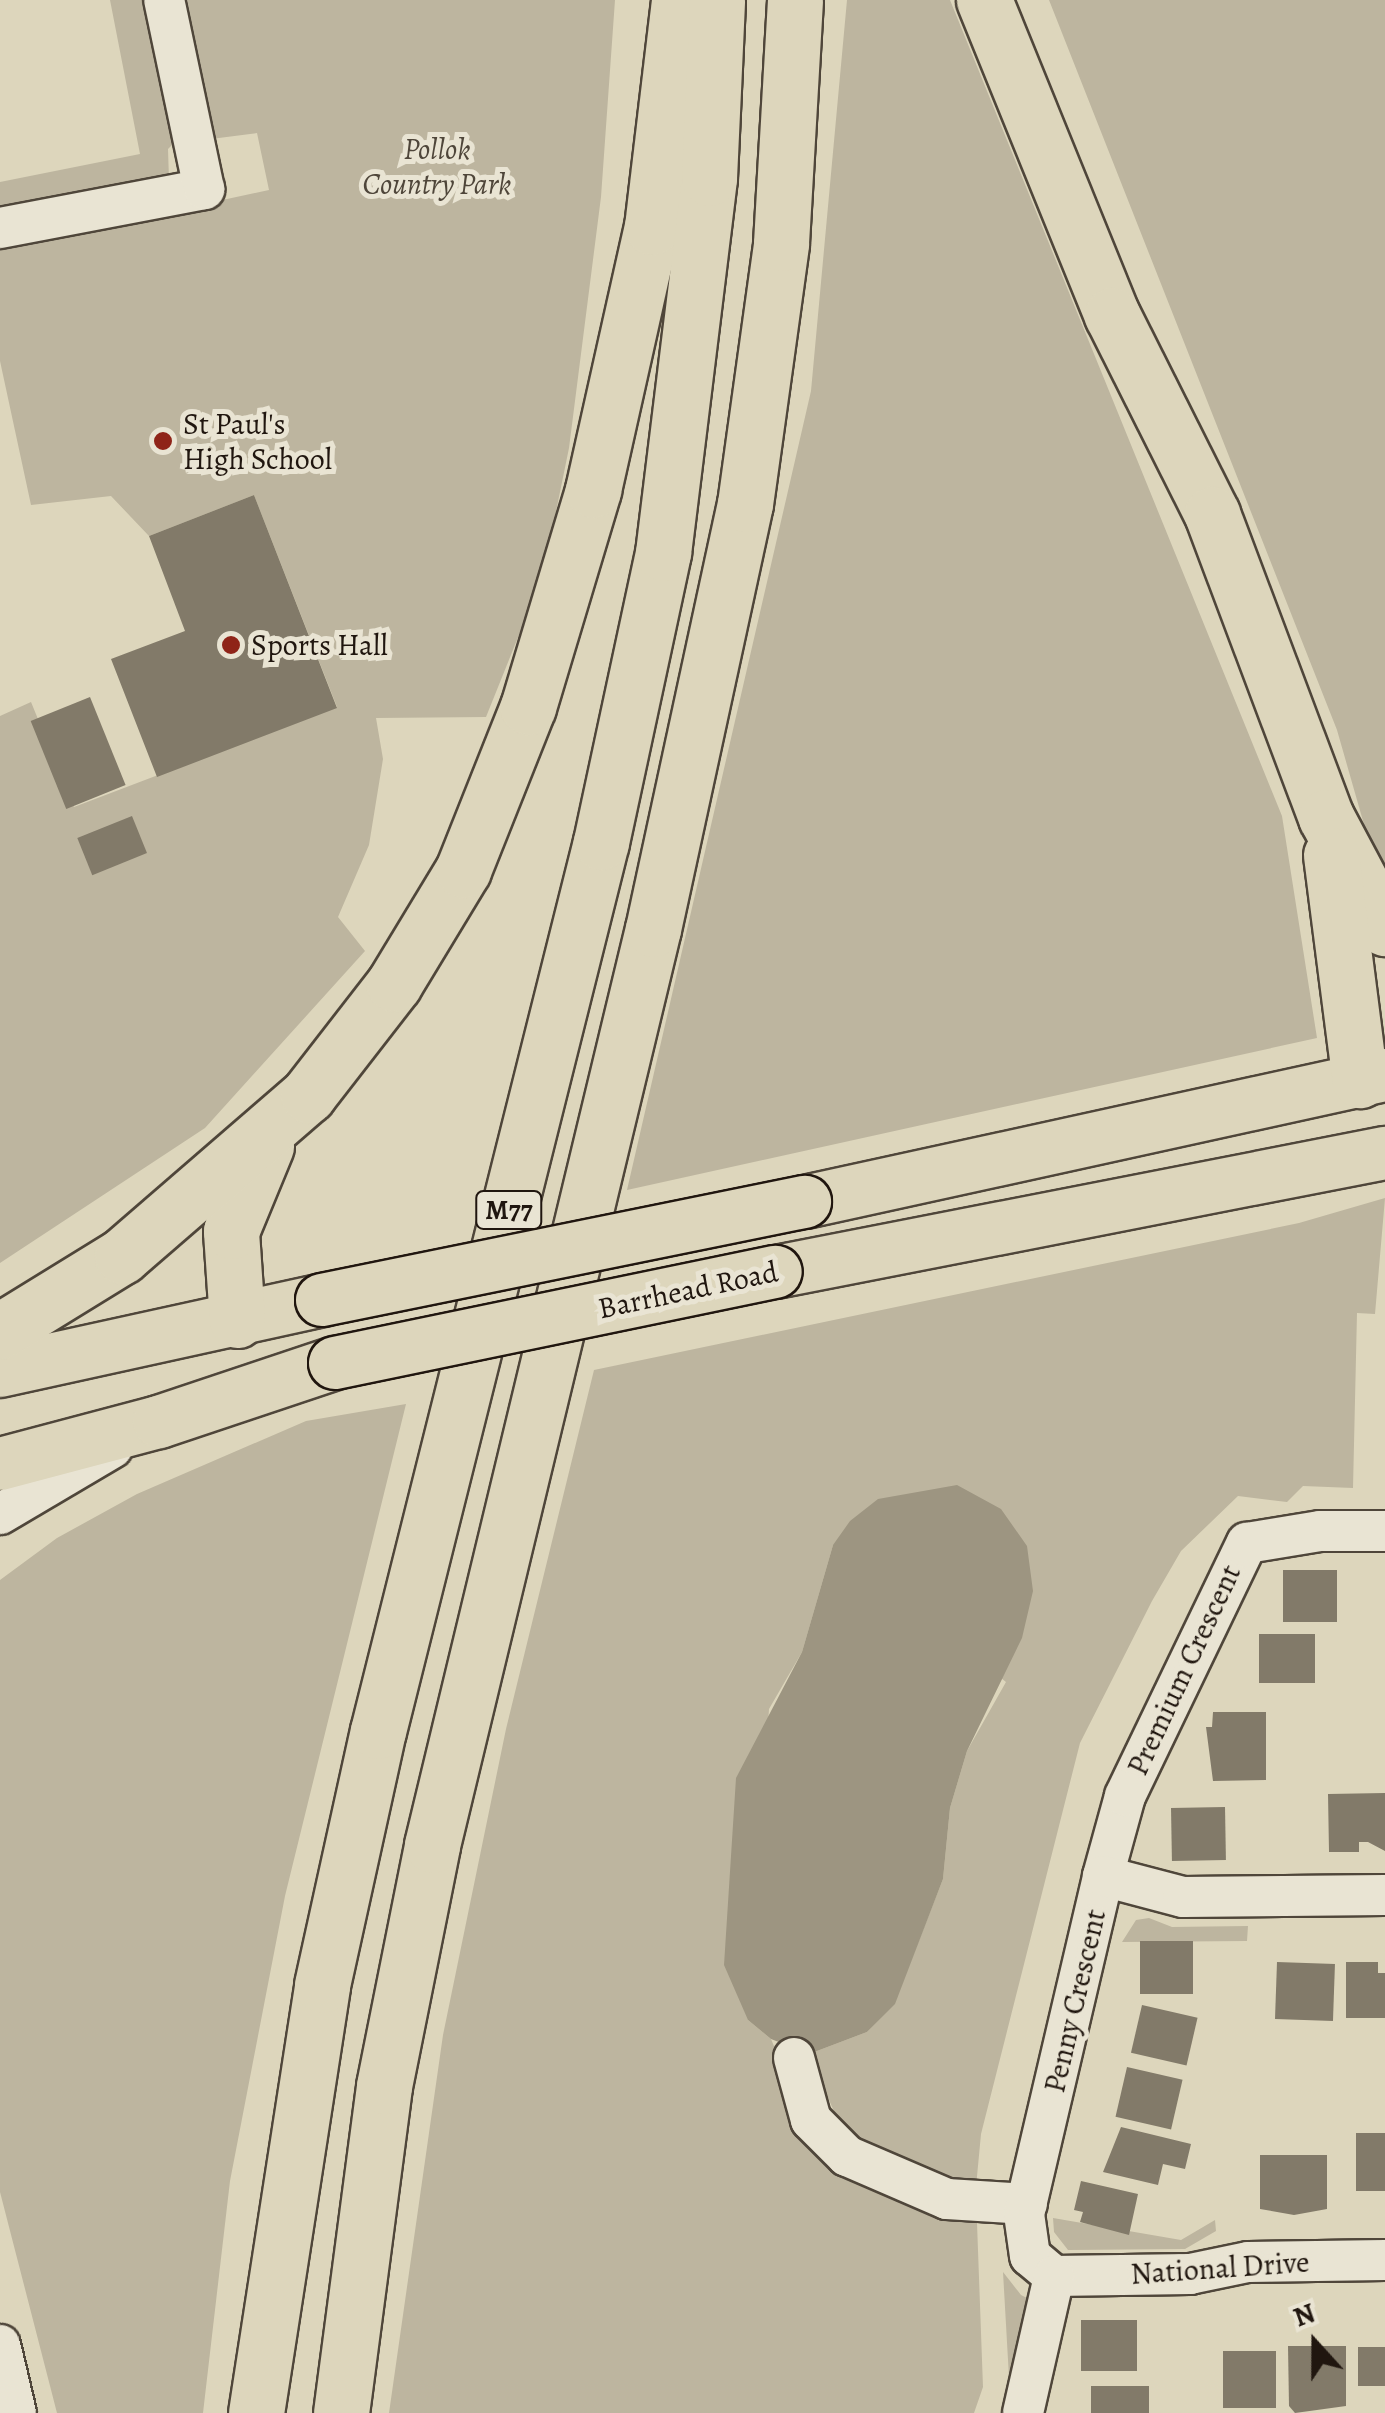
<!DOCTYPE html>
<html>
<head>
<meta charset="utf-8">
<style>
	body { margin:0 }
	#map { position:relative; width:1385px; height:2413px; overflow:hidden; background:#ddd6bc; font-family:Alegreya,serif }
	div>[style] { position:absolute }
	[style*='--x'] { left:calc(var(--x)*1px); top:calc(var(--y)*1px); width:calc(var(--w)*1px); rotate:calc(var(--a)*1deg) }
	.green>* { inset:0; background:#bdb59f }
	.water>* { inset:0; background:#9d9581 }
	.building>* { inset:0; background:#827a69; transform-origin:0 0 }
	.roads { filter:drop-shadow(2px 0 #4f463a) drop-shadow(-2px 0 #4f463a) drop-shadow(0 2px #4f463a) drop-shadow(0 -2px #4f463a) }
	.minor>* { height:40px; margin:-20px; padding:0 20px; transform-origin:20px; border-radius:20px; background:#e9e4d3 }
	.major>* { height:52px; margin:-26px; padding:0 26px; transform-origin:26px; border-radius:26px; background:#ddd6bc }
	.highway>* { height:55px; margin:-27.5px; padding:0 27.5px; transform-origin:27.5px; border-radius:27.5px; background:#ddd6bc }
	.bridges { filter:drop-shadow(2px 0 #20160f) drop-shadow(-2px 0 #20160f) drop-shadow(0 2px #20160f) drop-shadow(0 -2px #20160f) }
	.major-bridge>* { height:52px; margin:-26px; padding:0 26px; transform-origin:26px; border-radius:26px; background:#ddd6bc }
	.dots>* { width:28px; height:28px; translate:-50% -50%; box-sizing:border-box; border:5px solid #e9e4d3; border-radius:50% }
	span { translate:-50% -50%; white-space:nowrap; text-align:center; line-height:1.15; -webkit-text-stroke:10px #e9e4d3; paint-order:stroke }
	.shield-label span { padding:2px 8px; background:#e9e4d3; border:2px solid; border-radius:8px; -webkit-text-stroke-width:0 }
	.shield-label { font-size:28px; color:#20160f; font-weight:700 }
	.park-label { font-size:30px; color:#4f463a; font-style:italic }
	.poi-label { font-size:30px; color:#20160f }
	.left { translate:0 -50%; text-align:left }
	.street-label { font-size:30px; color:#20160f }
	.north { position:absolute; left:1265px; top:2293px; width:100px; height:100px; -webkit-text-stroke:8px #e9e4d3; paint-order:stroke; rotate:339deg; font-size:28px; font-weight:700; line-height:40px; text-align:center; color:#20160f }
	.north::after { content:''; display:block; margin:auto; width:35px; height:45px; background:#20160f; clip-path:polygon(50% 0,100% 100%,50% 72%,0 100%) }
</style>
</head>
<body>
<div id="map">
	<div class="green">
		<i style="clip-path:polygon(110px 0,146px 0,176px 141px,168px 149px,169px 180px,0 215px,0 182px,140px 154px)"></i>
		<i style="clip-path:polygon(182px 0,615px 0,601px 197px,569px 448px,543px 575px,486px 717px,376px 718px,383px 759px,369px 845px,338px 917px,365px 951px,205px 1128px,0 1263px,0 716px,31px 702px,74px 807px,337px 707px,254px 495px,149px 536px,111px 496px,31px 505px,0 361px,0 248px,269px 190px,257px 133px,211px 139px)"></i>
		<i style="clip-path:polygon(847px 0,950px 0,1282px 816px,1317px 1038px,627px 1190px,811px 391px)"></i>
		<i style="clip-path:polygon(1049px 0,1385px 0,1385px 898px,1337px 730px)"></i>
		<i style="clip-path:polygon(1385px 1198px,1375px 1314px,1357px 1313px,1353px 1488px,1303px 1486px,1287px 1502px,1238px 1496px,1181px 1551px,1152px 1601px,1080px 1743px,981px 2134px,976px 2187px,868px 2153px,843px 2132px,809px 2054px,867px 2032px,894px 2004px,943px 1879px,950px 1808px,967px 1751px,1006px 1682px,833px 1545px,802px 1652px,769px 1709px,748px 2020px,771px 2039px,822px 2160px,871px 2189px,977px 2223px,983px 2387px,974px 2413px,389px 2413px,443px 2035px,506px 1729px,594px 1370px,1299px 1223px)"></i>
		<i style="clip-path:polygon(406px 1404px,285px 1896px,230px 2181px,203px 2413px,57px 2413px,0 2192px,0 1580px,57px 1538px,137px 1494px,306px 1421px)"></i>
		<i style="clip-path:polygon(1149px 1918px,1172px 1927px,1248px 1926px,1247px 1941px,1122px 1942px,1136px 1920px)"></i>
		<i style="clip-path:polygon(1053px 2218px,1181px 2240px,1215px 2220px,1216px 2231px,1185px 2249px,1068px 2250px,1054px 2232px)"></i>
		<i style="clip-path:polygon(1003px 2272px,1021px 2295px,1039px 2304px,1014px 2413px,1003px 2413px,1010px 2395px)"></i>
	</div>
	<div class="water">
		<i style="clip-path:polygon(957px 1485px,1001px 1509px,1027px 1546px,1033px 1591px,1022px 1638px,967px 1751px,950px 1808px,943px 1879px,895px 2004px,867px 2032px,809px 2054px,771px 2039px,748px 2020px,724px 1965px,736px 1778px,802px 1652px,833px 1545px,850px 1521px,878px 1499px)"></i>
	</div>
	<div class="building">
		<i style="clip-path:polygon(254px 495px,337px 708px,157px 777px,111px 659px,185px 631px,149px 536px)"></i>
		<i style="left:90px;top:697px;width:95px;height:64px;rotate:68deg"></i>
		<i style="left:132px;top:816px;width:40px;height:59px;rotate:68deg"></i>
		<i style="left:1337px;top:1570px;width:52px;height:54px;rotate:90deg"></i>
		<i style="left:1315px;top:1634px;width:49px;height:56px;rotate:90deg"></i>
		<i style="clip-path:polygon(1213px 1712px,1266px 1712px,1266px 1780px,1213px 1781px,1206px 1727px,1212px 1727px)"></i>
		<i style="clip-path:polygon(1385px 1793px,1385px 1851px,1368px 1842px,1359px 1842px,1359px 1852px,1329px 1852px,1328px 1794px)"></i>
		<i style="left:1225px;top:1807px;width:53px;height:54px;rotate:89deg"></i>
		<i style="left:1140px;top:1941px;width:53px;height:53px"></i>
		<i style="left:1277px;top:1962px;width:58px;height:57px;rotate:2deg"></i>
		<i style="clip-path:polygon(1346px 1962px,1378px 1962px,1378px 1973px,1385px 1973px,1385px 2018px,1346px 2018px)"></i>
		<i style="left:1142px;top:2005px;width:57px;height:49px;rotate:13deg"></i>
		<i style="left:1127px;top:2067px;width:57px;height:51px;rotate:13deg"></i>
		<i style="clip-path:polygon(1121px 2127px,1191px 2144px,1185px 2169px,1163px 2164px,1158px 2185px,1103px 2172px)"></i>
		<i style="left:1356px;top:2133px;width:29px;height:58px"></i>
		<i style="clip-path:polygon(1260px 2155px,1327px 2155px,1327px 2209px,1294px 2215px,1260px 2209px)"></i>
		<i style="clip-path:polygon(1081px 2181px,1138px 2194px,1129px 2235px,1080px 2222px,1083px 2212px,1074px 2210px)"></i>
		<i style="left:1081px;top:2320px;width:56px;height:51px"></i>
		<i style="clip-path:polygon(1288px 2346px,1346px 2346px,1346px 2406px,1295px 2413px,1289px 2406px)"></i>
		<i style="left:1358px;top:2347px;width:27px;height:39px"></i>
		<i style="left:1276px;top:2351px;width:57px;height:53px;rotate:90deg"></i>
		<i style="left:1091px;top:2386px;width:58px;height:27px"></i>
	</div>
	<div class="roads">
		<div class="minor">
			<i style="--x:0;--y:228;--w:208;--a:-10.8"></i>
			<i style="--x:204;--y:189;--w:193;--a:-101.9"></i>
			<i style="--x:0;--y:1514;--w:130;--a:-30.5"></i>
			<i style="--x:1103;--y:1876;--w:83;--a:-74.6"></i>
			<i style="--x:1125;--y:1796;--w:281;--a:-64.3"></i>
			<i style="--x:1247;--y:1543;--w:74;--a:-9.3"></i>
			<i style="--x:1320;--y:1531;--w:65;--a:0"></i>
			<i style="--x:794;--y:2058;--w:64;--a:74.7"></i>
			<i style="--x:811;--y:2120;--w:51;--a:45"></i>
			<i style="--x:847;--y:2156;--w:109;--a:23.3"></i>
			<i style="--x:947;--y:2199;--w:80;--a:3.6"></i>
			<i style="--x:1054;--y:2276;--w:31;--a:-140"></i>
			<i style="--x:1030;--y:2256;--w:42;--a:-98.1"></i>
			<i style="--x:1024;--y:2214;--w:347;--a:-76.8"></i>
			<i style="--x:1103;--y:1876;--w:83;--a:14.7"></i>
			<i style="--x:1183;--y:1897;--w:202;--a:-0.6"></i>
			<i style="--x:1054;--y:2276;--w:136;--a:-0.8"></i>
			<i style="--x:1190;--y:2274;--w:59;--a:-11.7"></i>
			<i style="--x:1248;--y:2262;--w:137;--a:-0.8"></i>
			<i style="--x:0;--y:2345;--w:70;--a:76.8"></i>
			<i style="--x:1023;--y:2413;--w:140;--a:-77.2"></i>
		</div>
		<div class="major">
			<i style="--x:805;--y:1202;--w:594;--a:-12.35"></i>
			<i style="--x:776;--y:1272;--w:621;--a:-11.06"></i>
			<i style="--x:0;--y:1371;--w:330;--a:-12.4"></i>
			<i style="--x:0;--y:1464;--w:164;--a:-14.8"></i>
			<i style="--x:159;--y:1422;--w:186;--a:-18.5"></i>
		</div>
		<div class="highway">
			<i style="--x:984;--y:0;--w:340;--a:67.9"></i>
			<i style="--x:1112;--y:315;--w:223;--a:63.3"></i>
			<i style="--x:1212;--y:514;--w:324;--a:69.4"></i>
			<i style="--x:1326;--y:817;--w:126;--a:62"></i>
			<i style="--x:1331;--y:855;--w:227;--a:82.7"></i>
			<i style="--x:237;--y:1320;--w:89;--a:-93.9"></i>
			<i style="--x:231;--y:1231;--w:92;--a:-67.6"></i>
			<i style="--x:0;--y:1331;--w:143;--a:-31.6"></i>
			<i style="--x:122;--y:1256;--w:246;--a:-40.9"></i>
			<i style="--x:308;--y:1095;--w:140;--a:-52.2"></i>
			<i style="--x:394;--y:984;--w:133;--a:-58.8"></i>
			<i style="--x:463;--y:870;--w:175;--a:-68.3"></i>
			<i style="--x:528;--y:707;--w:227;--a:-73.3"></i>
			<i style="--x:593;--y:490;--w:270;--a:-77.4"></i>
			<i style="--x:652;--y:227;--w:229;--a:-83.2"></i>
			<i style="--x:256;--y:2413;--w:433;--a:-81.2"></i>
			<i style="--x:322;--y:1985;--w:260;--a:-77.6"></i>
			<i style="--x:378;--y:1731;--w:917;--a:-75.92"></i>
			<i style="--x:601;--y:842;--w:296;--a:-77.9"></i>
			<i style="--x:663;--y:553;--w:378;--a:-83"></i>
			<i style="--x:709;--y:178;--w:178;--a:-87.4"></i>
			<i style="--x:341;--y:2413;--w:330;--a:-82.5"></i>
			<i style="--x:384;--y:2086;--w:246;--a:-78.7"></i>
			<i style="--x:432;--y:1845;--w:942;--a:-76.44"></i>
			<i style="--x:653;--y:929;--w:435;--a:-77.8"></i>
			<i style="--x:745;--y:504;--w:263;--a:-82.1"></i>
			<i style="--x:781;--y:243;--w:243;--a:-86.7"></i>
		</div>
	</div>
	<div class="bridges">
		<div class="major-bridge">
			<i style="--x:322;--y:1300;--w:493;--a:-11.5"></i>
			<i style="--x:335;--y:1363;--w:450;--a:-11.7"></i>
		</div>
	</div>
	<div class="dots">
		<i style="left:163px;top:441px;background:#8f2418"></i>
		<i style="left:231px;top:645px;background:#8f2418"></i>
	</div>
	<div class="shield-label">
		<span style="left:509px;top:1210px">M77</span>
	</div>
	<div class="park-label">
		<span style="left:437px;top:166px">Pollok<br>Country Park</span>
	</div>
	<div class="poi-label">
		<span class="left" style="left:183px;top:441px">St Paul's<br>High School</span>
		<span class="left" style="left:251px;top:645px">Sports Hall</span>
	</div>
	<div class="street-label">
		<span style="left:688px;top:1290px;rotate:-12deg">Barrhead Road</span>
		<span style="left:1184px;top:1670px;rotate:-65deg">Premium Crescent</span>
		<span style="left:1075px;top:2001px;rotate:-77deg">Penny Crescent</span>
		<span style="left:1220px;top:2268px;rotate:-4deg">National Drive</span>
	</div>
	<div class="north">N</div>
</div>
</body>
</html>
